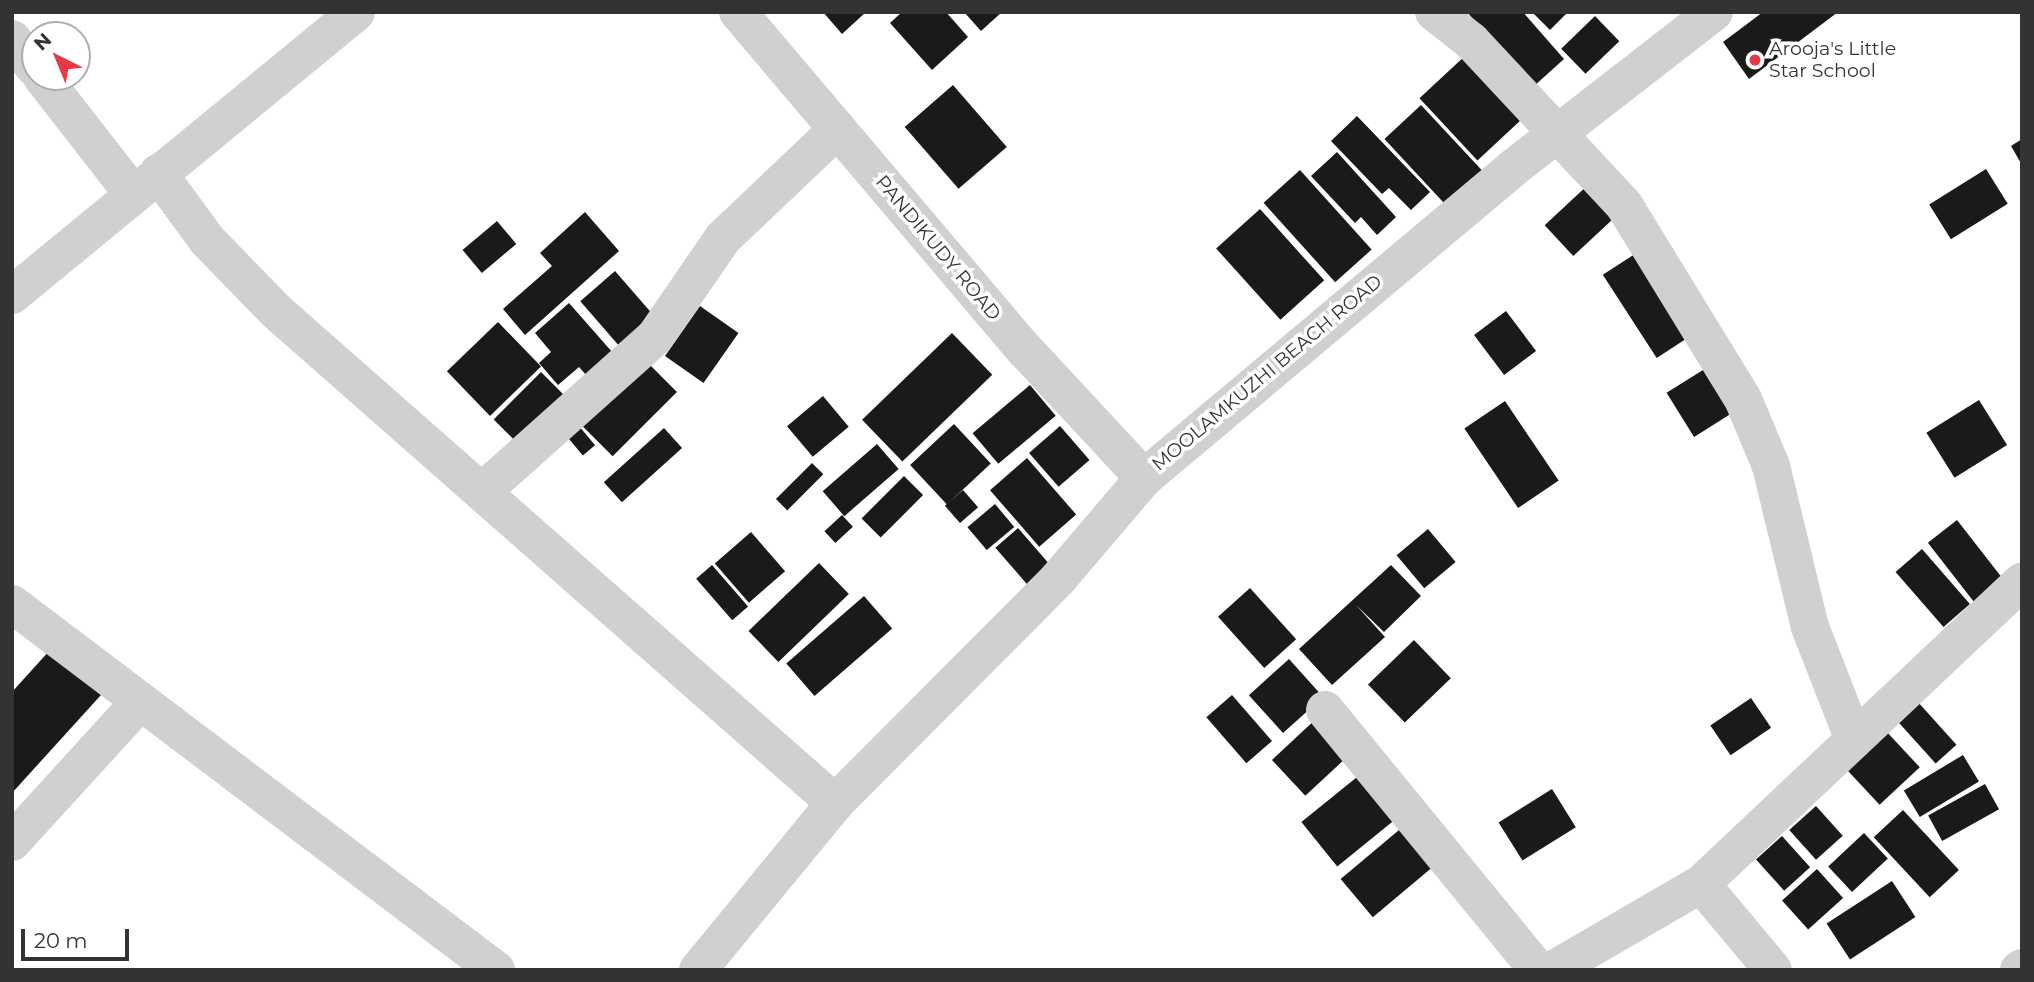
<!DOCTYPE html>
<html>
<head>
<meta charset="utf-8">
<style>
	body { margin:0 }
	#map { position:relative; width:2034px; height:982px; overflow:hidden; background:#fff; font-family:Montserrat,sans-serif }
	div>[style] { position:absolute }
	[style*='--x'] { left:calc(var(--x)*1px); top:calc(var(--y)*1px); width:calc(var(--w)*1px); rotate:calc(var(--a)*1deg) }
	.building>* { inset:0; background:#1a1a1a; transform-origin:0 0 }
	.minor>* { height:38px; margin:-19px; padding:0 19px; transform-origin:19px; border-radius:19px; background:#d0d0d0 }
	.dots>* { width:19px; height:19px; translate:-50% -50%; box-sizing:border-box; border:4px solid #fff; border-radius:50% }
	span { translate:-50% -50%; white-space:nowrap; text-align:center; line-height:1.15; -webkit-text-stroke:7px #fff; paint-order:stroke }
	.poi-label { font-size:19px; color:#333 }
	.left { translate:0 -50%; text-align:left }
	.street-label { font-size:19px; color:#333 }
	.frame { position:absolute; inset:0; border:14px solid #333; pointer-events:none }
	.north { position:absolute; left:21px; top:21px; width:70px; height:70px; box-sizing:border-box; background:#fff; border:2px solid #adadad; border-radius:50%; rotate:317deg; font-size:19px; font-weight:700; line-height:28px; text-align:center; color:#333 }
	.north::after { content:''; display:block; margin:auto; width:24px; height:32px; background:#e63946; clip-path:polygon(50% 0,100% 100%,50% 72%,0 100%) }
	.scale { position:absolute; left:21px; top:929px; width:108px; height:32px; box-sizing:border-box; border:4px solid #333; border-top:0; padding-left:9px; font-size:21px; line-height:24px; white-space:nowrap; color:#333; -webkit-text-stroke:5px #fff; paint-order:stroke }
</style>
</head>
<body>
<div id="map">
	<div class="building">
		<i style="clip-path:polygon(823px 12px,866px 12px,842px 34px)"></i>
		<i style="clip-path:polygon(902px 12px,946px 12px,968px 37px,932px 70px,890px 23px)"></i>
		<i style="clip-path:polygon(964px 12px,1002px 12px,981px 31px)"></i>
		<i style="clip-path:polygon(1467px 12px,1523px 12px,1564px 59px,1533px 87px)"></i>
		<i style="clip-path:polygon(1532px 12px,1568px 12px,1550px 30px)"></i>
		<i style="clip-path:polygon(1763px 12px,1838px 12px,1749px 79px,1723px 42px)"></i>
		<i style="left:1595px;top:16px;width:35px;height:47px;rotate:46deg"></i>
		<i style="left:1467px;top:54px;width:85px;height:65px;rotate:47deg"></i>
		<i style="left:953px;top:85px;width:82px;height:64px;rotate:49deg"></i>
		<i style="left:1421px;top:105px;width:91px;height:50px;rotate:47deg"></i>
		<i style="clip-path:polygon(1357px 116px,1430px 192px,1411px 210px,1389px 188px,1382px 194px,1331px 141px)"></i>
		<i style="clip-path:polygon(2022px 139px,2022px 165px,2011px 146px)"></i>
		<i style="clip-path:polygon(1337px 152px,1396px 217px,1377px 235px,1361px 217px,1355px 223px,1311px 176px)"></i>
		<i style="left:1986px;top:169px;width:41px;height:67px;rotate:58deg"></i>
		<i style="left:1300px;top:170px;width:107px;height:49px;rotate:48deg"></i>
		<i style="left:1590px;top:183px;width:42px;height:62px;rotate:47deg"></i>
		<i style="left:1260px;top:209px;width:96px;height:59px;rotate:48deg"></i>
		<i style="clip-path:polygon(585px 212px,619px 251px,525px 335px,503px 309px,552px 266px,540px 253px)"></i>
		<i style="left:497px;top:221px;width:30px;height:45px;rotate:50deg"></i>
		<i style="left:1638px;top:252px;width:99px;height:42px;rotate:57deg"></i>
		<i style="left:615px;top:271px;width:58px;height:46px;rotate:49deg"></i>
		<i style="clip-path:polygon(569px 303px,613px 353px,587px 376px,579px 367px,558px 385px,539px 363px,551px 352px,535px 333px)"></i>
		<i style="left:700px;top:306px;width:47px;height:61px;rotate:35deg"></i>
		<i style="left:1506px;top:311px;width:50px;height:40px;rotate:53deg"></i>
		<i style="left:498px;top:322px;width:62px;height:71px;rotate:46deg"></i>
		<i style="left:952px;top:333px;width:58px;height:125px;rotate:46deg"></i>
		<i style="left:643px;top:358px;width:48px;height:91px;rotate:45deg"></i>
		<i style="left:1703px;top:370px;width:52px;height:43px;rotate:58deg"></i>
		<i style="left:541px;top:372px;width:42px;height:67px;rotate:45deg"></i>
		<i style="left:1030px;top:385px;width:40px;height:75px;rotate:50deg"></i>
		<i style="left:823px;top:396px;width:40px;height:47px;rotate:50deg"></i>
		<i style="left:1979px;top:400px;width:53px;height:62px;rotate:58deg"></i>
		<i style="left:1505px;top:401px;width:96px;height:49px;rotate:56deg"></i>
		<i style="left:954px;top:424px;width:54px;height:60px;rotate:47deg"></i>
		<i style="left:579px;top:426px;width:25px;height:16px;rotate:50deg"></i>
		<i style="left:1060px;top:426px;width:45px;height:41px;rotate:49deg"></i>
		<i style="left:664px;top:428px;width:27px;height:81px;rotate:48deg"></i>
		<i style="left:877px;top:444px;width:33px;height:72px;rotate:49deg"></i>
		<i style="left:1027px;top:458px;width:75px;height:49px;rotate:49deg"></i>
		<i style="left:812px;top:463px;width:16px;height:51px;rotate:45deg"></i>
		<i style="left:904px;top:476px;width:27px;height:60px;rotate:45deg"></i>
		<i style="left:963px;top:490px;width:23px;height:24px;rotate:49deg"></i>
		<i style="left:995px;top:504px;width:30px;height:36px;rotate:50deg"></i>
		<i style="left:842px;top:515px;width:16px;height:24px;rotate:47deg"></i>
		<i style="left:1957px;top:520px;width:76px;height:37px;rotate:52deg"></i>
		<i style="left:1018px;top:528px;width:48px;height:30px;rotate:49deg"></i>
		<i style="left:1428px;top:529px;width:43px;height:41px;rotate:50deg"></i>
		<i style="left:751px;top:532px;width:52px;height:48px;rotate:49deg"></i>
		<i style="left:1922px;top:549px;width:73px;height:35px;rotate:49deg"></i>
		<i style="left:819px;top:563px;width:43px;height:98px;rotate:46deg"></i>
		<i style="left:712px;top:565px;width:55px;height:21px;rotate:49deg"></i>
		<i style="clip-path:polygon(1391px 565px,1421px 596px,1384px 632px,1356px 605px,1385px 637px,1332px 685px,1299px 649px)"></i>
		<i style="left:1250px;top:588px;width:69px;height:43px;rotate:48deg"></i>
		<i style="left:864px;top:596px;width:43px;height:103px;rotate:49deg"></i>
		<i style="left:1414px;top:640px;width:53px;height:64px;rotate:46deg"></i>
		<i style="clip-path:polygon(50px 650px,101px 695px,12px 793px,12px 692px)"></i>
		<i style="left:1289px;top:659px;width:51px;height:54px;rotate:48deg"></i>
		<i style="left:1232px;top:695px;width:61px;height:34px;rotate:49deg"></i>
		<i style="left:1751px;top:698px;width:36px;height:49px;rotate:56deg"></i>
		<i style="left:1917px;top:701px;width:59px;height:28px;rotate:48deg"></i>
		<i style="left:1318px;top:717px;width:49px;height:63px;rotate:47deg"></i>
		<i style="left:1885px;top:730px;width:51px;height:55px;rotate:47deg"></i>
		<i style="left:1963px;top:755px;width:31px;height:69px;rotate:59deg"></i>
		<i style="left:1362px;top:773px;width:57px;height:78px;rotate:51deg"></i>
		<i style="left:1985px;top:784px;width:29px;height:65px;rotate:61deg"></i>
		<i style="left:1552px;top:789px;width:45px;height:63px;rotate:58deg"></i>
		<i style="left:1816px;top:806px;width:40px;height:36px;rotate:48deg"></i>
		<i style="left:1903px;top:810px;width:82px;height:40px;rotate:47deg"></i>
		<i style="left:1405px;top:825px;width:50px;height:84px;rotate:50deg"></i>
		<i style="left:1864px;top:833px;width:35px;height:49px;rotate:47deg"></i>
		<i style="left:1782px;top:836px;width:42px;height:35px;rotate:48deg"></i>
		<i style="left:1817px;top:869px;width:39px;height:47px;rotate:48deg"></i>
		<i style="left:1892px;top:881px;width:43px;height:78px;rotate:57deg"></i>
	</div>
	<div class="minor">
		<i style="--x:738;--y:12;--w:445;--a:49.7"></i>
		<i style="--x:1026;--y:351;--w:173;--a:47.1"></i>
		<i style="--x:1434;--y:12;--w:47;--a:38.1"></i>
		<i style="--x:1471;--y:41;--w:224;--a:47"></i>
		<i style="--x:1624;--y:205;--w:228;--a:58.5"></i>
		<i style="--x:1743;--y:399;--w:73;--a:67.3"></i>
		<i style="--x:1771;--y:466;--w:166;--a:76.4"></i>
		<i style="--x:1810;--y:627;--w:121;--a:68.7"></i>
		<i style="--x:12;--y:39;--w:37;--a:52"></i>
		<i style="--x:42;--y:77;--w:148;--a:52.1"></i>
		<i style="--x:158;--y:173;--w:83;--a:53.8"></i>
		<i style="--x:207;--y:240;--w:99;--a:45.8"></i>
		<i style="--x:276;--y:311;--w:745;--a:41.35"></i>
		<i style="--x:12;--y:295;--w:445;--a:-39.4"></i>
		<i style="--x:485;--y:489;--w:228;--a:-41.8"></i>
		<i style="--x:655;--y:337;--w:120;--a:-55.5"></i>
		<i style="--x:723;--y:238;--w:158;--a:-43.5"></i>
		<i style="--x:12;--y:604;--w:607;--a:37.1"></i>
		<i style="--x:1325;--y:710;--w:336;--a:50.7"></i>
		<i style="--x:12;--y:842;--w:187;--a:-47.6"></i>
		<i style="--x:1701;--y:884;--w:112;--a:50.1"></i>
		<i style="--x:698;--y:970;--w:216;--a:-50.6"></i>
		<i style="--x:835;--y:803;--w:316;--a:-45.1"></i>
		<i style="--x:1058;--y:579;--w:133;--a:-49.6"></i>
		<i style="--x:1144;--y:478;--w:482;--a:-40"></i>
		<i style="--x:1513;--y:168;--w:254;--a:-37.8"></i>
		<i style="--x:1553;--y:970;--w:171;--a:-30.2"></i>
		<i style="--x:1701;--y:884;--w:441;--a:-43.3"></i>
		<i style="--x:2019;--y:970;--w:4;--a:-34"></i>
	</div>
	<div class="dots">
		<i style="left:1755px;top:60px;background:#e63946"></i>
	</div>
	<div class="poi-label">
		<span class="left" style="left:1769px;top:60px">Arooja's Little<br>Star School</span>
	</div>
	<div class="street-label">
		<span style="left:938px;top:248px;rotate:50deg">PANDIKUDY ROAD</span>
		<span style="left:1267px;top:373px;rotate:-40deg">MOOLAMKUZHI BEACH ROAD</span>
	</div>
	<div class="frame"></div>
	<div class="north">N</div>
	<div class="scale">20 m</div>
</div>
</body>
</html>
